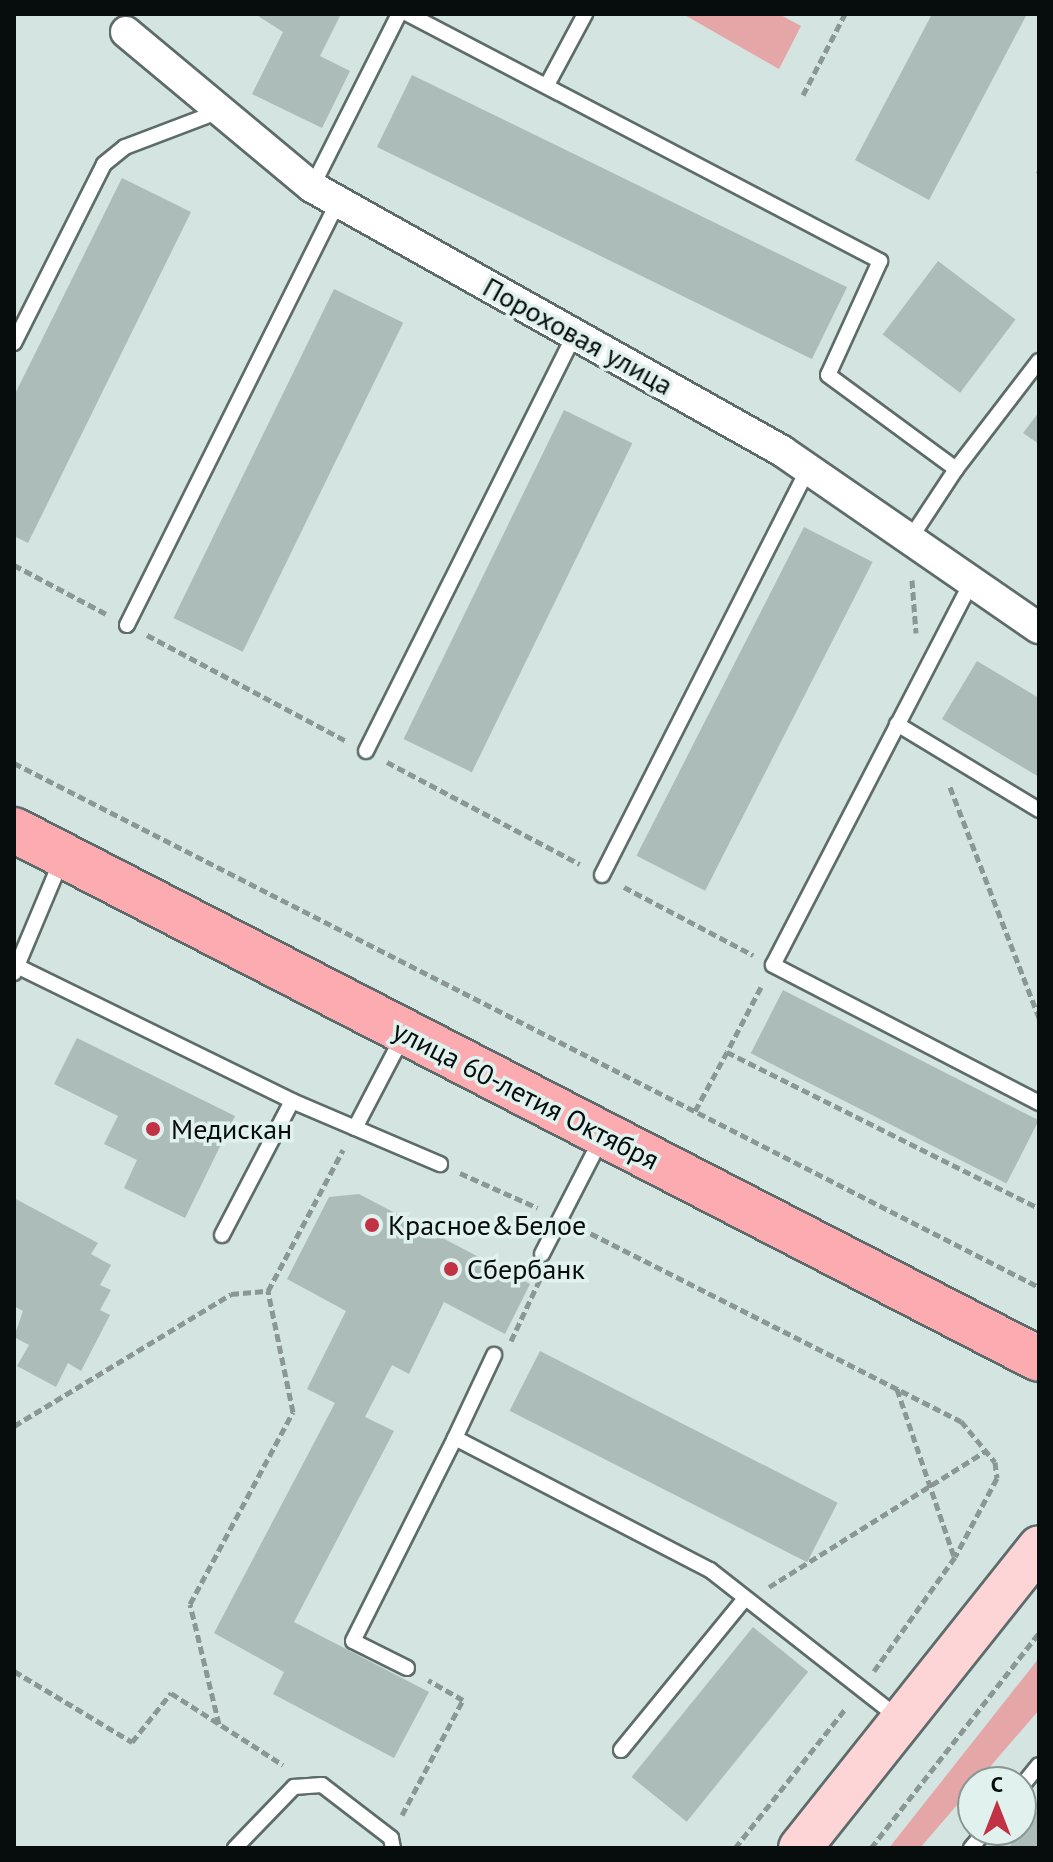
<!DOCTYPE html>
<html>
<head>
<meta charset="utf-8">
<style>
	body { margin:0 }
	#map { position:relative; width:1053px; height:1862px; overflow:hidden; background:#d3e4e1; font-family:"PT Sans",sans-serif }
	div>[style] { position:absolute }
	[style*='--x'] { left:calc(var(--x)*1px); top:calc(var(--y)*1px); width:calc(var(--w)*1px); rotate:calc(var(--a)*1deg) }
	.green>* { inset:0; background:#e4a6a6 }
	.building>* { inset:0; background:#acbcb9; transform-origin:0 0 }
	.path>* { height:5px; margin-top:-2.5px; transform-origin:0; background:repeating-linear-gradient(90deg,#8a9795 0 8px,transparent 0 12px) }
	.roads { filter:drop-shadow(2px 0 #5d6c6a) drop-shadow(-2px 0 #5d6c6a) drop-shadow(0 2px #5d6c6a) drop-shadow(0 -2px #5d6c6a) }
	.service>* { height:14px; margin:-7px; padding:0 7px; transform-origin:7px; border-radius:7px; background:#fff }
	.minor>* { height:30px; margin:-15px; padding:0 15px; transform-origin:15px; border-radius:15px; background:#fff }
	.secondary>* { height:42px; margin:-21px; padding:0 21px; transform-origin:21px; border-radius:21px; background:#fed5d7 }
	.primary>* { height:44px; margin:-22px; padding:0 22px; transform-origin:22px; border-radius:22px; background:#fcabb0 }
	.dots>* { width:22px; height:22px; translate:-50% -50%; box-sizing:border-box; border:4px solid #e0f1ee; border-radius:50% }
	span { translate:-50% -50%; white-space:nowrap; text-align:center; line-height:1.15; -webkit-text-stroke:7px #e0f1ee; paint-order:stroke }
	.street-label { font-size:28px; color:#070d0c }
	.poi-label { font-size:28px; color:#070d0c }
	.left { translate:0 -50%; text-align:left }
	.frame { position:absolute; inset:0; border:16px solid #070d0c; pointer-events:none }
	.north { position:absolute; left:957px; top:1766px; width:80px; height:80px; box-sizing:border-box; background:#e0f1ee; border:2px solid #899694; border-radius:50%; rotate:0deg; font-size:22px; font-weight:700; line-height:32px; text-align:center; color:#070d0c }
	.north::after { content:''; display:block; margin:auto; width:28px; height:36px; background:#c23245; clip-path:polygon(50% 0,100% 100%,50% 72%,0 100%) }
</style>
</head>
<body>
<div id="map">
	<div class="green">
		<i style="clip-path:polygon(683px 14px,779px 14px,801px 26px,779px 69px)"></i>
		<i style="clip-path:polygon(1039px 1658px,1039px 1710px,920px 1848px,889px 1848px)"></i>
	</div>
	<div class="building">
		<i style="clip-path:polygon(255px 14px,341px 14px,320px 56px,350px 71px,322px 128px,252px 94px,283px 32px)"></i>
		<i style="clip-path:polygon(932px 14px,1027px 14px,929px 200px,855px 160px)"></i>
		<i style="left:412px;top:75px;width:484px;height:80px;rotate:26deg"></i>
		<i style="clip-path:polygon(122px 178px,191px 212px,28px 543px,14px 536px,14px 396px)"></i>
		<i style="left:938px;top:261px;width:97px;height:92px;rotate:37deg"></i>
		<i style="left:334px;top:289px;width:77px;height:366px;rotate:26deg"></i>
		<i style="left:564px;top:410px;width:76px;height:366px;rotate:26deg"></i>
		<i style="clip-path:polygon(1039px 412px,1039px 444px,1023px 433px)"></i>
		<i style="left:804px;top:527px;width:77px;height:369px;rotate:27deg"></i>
		<i style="clip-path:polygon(977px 661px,1039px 698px,1039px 777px,942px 719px)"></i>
		<i style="left:783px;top:990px;width:287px;height:71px;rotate:27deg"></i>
		<i style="clip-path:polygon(77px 1038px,235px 1116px,185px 1218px,124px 1188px,137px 1160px,104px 1144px,118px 1116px,54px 1084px)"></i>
		<i style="clip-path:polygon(359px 1194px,530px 1284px,505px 1334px,444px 1302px,409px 1374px,392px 1365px,365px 1417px,394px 1431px,294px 1622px,429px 1692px,394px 1758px,273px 1694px,284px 1672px,214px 1633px,335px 1403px,307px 1389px,346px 1311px,287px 1279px,329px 1197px)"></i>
		<i style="clip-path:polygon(14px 1198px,98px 1243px,91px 1254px,111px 1265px,100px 1285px,111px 1290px,100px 1310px,110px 1315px,81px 1371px,68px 1363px,56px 1387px,17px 1366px,29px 1345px,14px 1337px,23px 1311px,14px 1306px)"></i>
		<i style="left:540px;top:1351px;width:334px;height:67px;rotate:27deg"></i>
		<i style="left:753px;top:1627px;width:71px;height:193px;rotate:39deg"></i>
		<i style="clip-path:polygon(1039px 1809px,1039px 1848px,1008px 1848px)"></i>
	</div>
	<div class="path">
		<i style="--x:803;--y:95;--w:91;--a:-62.6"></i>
		<i style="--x:1039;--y:171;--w:2;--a:90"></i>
		<i style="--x:14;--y:565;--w:104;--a:28"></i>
		<i style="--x:912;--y:580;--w:53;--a:85.7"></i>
		<i style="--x:147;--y:635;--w:225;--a:28"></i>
		<i style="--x:387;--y:762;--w:218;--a:27.9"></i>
		<i style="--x:14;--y:763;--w:1151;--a:27.08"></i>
		<i style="--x:950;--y:787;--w:248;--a:68.9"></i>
		<i style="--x:624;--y:887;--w:146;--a:27.8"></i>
		<i style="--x:761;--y:987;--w:73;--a:117.6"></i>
		<i style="--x:727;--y:1052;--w:349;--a:26.6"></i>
		<i style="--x:695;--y:1111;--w:67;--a:-61.5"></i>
		<i style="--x:460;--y:1173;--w:85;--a:24.2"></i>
		<i style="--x:580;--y:1228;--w:427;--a:26.9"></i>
		<i style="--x:961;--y:1421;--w:53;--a:50.3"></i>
		<i style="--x:995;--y:1462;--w:16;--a:83"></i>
		<i style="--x:997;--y:1478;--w:89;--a:118"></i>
		<i style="--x:955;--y:1557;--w:140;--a:125.4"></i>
		<i style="--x:511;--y:1341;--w:68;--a:-64.9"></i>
		<i style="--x:897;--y:1389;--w:176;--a:71.2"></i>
		<i style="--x:14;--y:1426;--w:254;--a:-31.3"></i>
		<i style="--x:231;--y:1294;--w:37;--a:-5"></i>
		<i style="--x:769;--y:1587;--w:256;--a:-32.1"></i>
		<i style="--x:14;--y:1671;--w:138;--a:31"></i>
		<i style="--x:132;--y:1742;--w:63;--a:-51.5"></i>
		<i style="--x:171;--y:1693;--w:133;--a:32.7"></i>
		<i style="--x:219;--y:1724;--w:123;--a:-103.6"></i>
		<i style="--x:190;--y:1604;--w:218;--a:-61.8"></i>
		<i style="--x:293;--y:1412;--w:124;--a:-101.7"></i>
		<i style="--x:268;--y:1291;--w:160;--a:-62"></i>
		<i style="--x:402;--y:1815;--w:130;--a:-62.1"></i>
		<i style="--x:463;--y:1700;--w:40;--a:-150.3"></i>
		<i style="--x:735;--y:1848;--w:179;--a:-51.6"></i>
		<i style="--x:871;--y:1848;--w:273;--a:-52"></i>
	</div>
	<div class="roads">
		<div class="service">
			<i style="--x:408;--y:14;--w:533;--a:27.62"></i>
			<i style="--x:880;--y:261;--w:125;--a:114.5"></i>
			<i style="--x:828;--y:375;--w:159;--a:36.3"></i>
			<i style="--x:956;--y:469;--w:84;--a:123.3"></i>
			<i style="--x:547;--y:85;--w:81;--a:-61.8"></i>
			<i style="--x:312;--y:187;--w:194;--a:-63.3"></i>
			<i style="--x:14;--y:343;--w:200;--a:-63.3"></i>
			<i style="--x:104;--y:164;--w:27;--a:-39"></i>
			<i style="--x:125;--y:147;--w:98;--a:-20.8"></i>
			<i style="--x:956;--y:469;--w:136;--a:-52.5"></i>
			<i style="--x:971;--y:583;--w:430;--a:117.4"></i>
			<i style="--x:773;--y:965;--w:300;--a:27.4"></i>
			<i style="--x:127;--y:625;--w:473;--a:-63.5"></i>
			<i style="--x:897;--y:724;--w:166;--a:31.2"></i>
			<i style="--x:366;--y:751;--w:466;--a:-63.4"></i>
			<i style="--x:602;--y:875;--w:455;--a:-63.1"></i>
			<i style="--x:17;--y:966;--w:306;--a:26.1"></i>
			<i style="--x:292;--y:1101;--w:161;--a:23.1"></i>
			<i style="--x:14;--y:973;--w:124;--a:-67.2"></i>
			<i style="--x:355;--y:1128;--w:104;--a:-62.4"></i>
			<i style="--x:222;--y:1235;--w:151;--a:-62.4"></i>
			<i style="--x:542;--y:1254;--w:129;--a:-62.8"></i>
			<i style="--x:455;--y:1438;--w:92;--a:-64.8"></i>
			<i style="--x:407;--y:1668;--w:60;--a:-153.4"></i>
			<i style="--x:353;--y:1641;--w:227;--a:-63.3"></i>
			<i style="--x:455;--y:1438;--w:287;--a:27.4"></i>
			<i style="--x:710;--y:1570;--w:241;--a:38.1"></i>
			<i style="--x:621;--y:1750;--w:193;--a:-50.7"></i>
			<i style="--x:1021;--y:1787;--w:28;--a:-51"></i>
			<i style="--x:235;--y:1848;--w:85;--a:-46"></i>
			<i style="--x:294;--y:1787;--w:28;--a:-4"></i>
			<i style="--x:322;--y:1785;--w:87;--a:37.5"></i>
			<i style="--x:391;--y:1838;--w:10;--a:79"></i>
			<i style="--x:971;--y:1848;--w:23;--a:-50"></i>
		</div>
		<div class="minor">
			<i style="--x:126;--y:32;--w:242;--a:39.8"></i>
			<i style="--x:312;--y:187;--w:539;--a:29.32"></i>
			<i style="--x:782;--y:451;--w:312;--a:34.6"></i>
		</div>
		<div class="secondary">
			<i style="--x:800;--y:1848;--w:384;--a:-51.5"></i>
		</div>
		<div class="primary">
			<i style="--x:14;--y:830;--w:1153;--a:27.3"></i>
		</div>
	</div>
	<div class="dots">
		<i style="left:153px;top:1129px;background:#c23245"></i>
		<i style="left:372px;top:1225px;background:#c23245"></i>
		<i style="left:451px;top:1269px;background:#c23245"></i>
	</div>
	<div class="street-label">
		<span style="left:578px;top:336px;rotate:29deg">Пороховая улица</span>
		<span style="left:526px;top:1095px;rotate:27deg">улица 60-летия Октября</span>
	</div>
	<div class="poi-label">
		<span class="left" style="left:171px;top:1129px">Медискан</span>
		<span class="left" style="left:388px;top:1225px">Красное&amp;Белое</span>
		<span class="left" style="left:467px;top:1269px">Сбербанк</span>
	</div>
	<div class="frame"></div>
	<div class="north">С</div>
</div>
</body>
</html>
